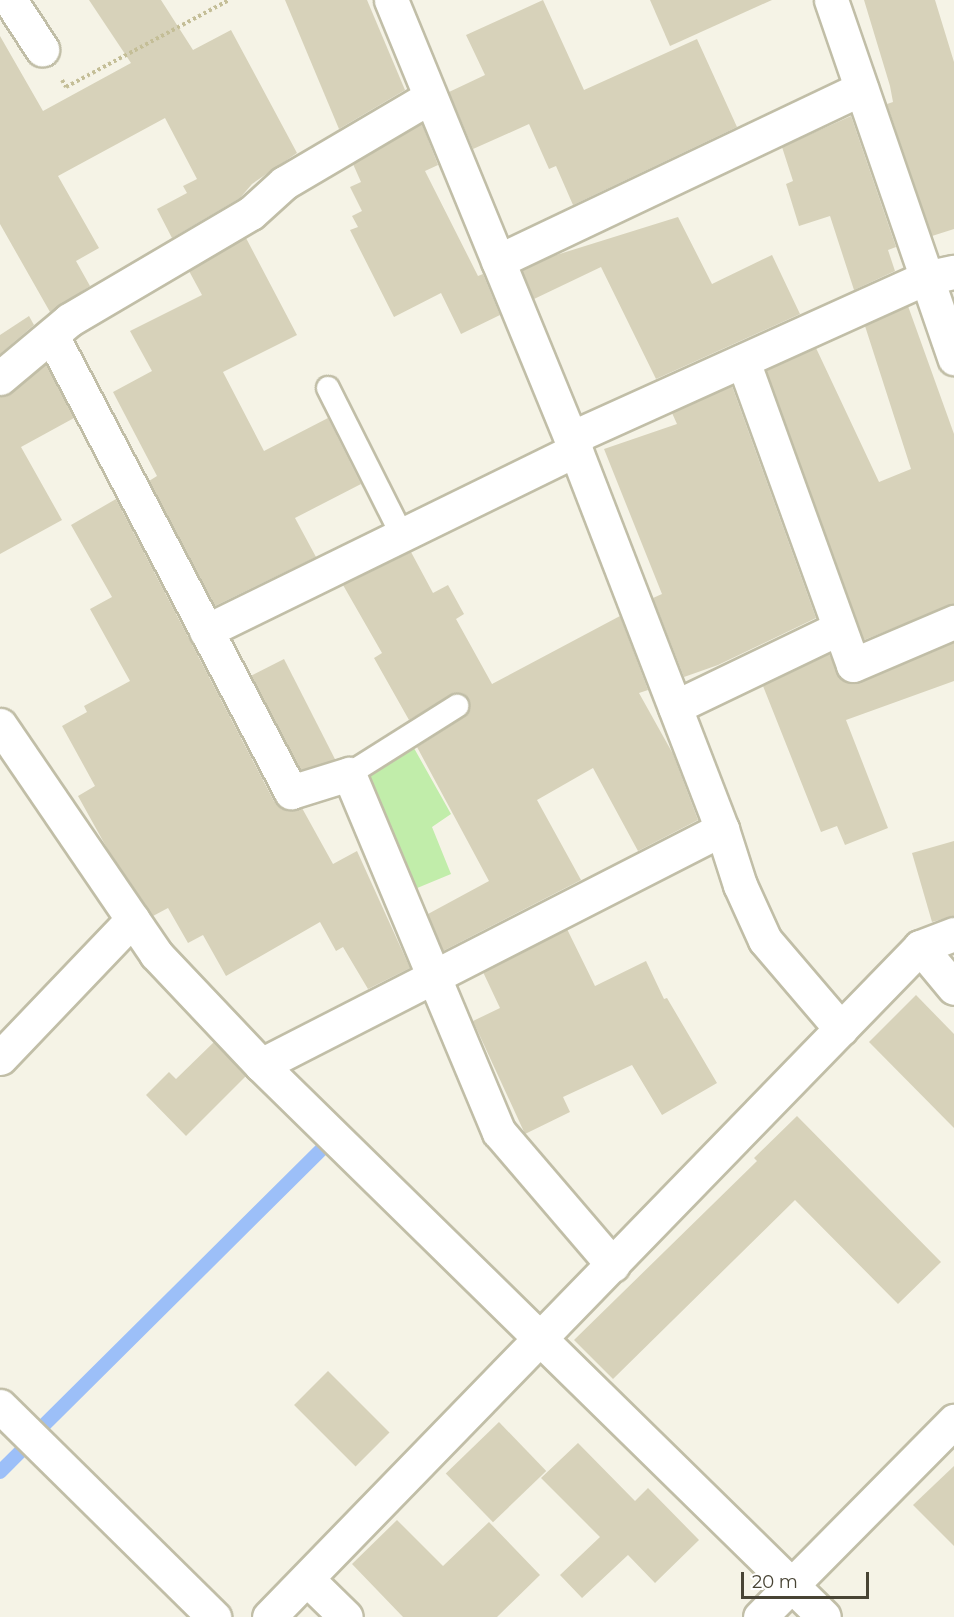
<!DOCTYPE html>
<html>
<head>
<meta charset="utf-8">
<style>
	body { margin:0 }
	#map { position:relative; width:954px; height:1617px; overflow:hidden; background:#f5f3e6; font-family:Montserrat,sans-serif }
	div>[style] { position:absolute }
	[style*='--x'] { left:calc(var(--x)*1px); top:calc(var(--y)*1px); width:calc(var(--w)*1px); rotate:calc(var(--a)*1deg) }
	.green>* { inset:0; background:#c1edaa }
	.stream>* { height:14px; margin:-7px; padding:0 7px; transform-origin:7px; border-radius:7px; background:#9cbff8 }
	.building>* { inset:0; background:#d7d2ba; transform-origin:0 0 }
	.path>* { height:4px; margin-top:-2px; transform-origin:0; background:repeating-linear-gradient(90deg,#c4be97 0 3px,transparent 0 6px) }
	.roads { filter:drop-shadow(2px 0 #c1bea7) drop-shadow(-2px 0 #c1bea7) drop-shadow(0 2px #c1bea7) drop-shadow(0 -2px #c1bea7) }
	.lane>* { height:22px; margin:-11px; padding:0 11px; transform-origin:11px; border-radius:11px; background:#fff }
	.street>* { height:33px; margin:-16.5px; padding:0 16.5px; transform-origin:16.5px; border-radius:16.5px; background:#fff }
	span { translate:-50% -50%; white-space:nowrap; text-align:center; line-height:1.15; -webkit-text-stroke:6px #fff; paint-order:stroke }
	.scale { position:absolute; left:741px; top:1572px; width:128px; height:27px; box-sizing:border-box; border:3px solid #484434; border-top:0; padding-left:8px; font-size:18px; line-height:21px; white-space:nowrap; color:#484434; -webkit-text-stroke:4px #fff; paint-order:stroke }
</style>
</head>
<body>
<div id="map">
	<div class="green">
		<i style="clip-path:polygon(410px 741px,451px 814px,432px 827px,451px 874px,410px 891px,362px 771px)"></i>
	</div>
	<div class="stream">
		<i style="--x:43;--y:1426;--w:397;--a:-44.8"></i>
		<i style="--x:0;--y:1472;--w:37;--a:-45"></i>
	</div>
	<div class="building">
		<i style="clip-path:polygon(89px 0,161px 0,193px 50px,231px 30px,297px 153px,252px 184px,240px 198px,172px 238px,157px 209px,187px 193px,183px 186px,197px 179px,165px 118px,58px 176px,99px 248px,76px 261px,90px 286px,50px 312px,0 224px,0 36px,43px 111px,131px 63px)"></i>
		<i style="clip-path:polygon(285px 0,367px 0,405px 90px,339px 129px)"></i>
		<i style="clip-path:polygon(543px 0,584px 90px,697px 39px,737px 127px,573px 205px,556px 166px,549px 169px,529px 124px,473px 149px,449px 92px,485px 75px,466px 35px)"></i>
		<i style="clip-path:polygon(650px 0,772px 0,670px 46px)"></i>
		<i style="clip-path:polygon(864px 0,935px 0,954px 62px,954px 229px,932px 236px,887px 104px,893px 102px,890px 86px)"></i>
		<i style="clip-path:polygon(851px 116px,896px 247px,888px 250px,895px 271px,854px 290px,830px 216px,799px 226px,786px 184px,793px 181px,782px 147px)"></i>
		<i style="clip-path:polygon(422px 124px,438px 165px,425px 171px,478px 276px,483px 274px,500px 315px,461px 334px,441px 293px,394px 317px,350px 230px,358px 227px,352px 216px,362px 211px,350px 187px,361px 182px,353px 164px)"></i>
		<i style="clip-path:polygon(678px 217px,712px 284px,772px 255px,800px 314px,656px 379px,601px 267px,534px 299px,522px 270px,553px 256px)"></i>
		<i style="clip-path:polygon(246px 238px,297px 335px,223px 372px,264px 451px,328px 418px,361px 484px,295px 518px,316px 557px,215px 606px,149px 481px,157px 476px,113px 392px,152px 371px,130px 331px,202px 295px,189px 271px)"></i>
		<i style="clip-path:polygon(908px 306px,954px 434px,954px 604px,864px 640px,766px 370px,816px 348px,879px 482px,911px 469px,865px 326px)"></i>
		<i style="clip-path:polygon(29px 316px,34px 325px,0 354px,0 335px)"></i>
		<i style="clip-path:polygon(46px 364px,74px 418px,21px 447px,62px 520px,0 554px,0 396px,12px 392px)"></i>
		<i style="clip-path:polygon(732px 386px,816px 618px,718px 665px,684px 677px,653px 598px,662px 594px,604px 449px,677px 424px,672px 413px)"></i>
		<i style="clip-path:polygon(116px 499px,274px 801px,287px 810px,302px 808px,333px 864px,357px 851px,410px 968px,368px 989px,343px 947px,336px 951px,320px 922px,226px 976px,203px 935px,188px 943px,168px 908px,153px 916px,108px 850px,78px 796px,95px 786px,62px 726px,87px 712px,84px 706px,130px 681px,90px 609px,112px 597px,71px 525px)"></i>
		<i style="clip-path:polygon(411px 552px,433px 593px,448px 585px,464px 614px,456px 619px,492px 684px,620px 616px,648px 690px,639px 693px,673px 754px,698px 820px,638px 851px,593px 768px,537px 800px,581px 880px,443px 951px,428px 914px,489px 881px,417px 747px,464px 717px,470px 705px,464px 694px,456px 693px,409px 720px,374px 658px,382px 653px,343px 585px)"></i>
		<i style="clip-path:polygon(954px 642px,954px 681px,846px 720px,888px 828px,845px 845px,837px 826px,821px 832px,763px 686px,829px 654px,841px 679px,860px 682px)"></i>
		<i style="left:284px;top:659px;width:113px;height:37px;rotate:63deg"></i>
		<i style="clip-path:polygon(954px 841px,954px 916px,932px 922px,912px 853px)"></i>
		<i style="clip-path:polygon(567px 929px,595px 986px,646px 961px,664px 999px,667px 998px,717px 1083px,662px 1115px,632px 1065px,563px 1097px,570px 1112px,525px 1134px,473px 1021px,500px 1008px,483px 972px)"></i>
		<i style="clip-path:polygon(916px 995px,954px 1034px,954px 1128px,869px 1042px)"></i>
		<i style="clip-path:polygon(214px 1042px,246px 1076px,186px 1136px,146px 1095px,169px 1072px,176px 1079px)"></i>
		<i style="clip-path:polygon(797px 1116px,941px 1262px,898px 1304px,795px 1200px,613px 1379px,574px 1340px,757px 1161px,754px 1158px)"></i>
		<i style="left:328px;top:1371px;width:87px;height:48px;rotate:45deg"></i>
		<i style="left:499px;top:1422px;width:68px;height:74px;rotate:46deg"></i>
		<i style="clip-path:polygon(578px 1443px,635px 1501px,648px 1488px,699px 1540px,655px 1583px,628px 1555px,582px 1598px,560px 1575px,600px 1537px,541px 1478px)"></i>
		<i style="clip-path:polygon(954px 1466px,954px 1546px,913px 1505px)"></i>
		<i style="clip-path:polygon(397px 1520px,443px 1566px,489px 1522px,540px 1575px,497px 1617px,403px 1617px,352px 1564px)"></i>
	</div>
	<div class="path">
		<i style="--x:62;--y:80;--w:8;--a:60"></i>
		<i style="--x:66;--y:87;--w:185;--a:-28.1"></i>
	</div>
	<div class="roads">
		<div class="lane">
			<i style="--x:328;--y:388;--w:165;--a:63.3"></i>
			<i style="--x:349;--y:774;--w:128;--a:-32.2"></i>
		</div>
		<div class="street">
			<i style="--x:10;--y:0;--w:59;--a:56.9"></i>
			<i style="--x:391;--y:0;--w:474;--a:67.7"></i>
			<i style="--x:571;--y:438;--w:419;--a:68.9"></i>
			<i style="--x:722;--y:829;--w:59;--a:72.2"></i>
			<i style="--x:740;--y:885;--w:60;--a:65.6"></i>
			<i style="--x:765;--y:940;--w:117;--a:49.5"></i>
			<i style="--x:831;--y:0;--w:379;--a:71"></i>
			<i style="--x:498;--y:261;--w:402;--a:-25.4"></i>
			<i style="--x:52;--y:336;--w:515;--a:62.34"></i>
			<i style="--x:291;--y:792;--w:61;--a:-17.2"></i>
			<i style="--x:349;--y:774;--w:388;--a:67.3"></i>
			<i style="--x:499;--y:1132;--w:175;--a:49.4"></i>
			<i style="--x:743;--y:361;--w:323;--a:70.1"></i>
			<i style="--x:853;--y:665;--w:110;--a:-23.1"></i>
			<i style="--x:0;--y:378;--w:90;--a:-40"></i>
			<i style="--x:69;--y:320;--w:211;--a:-30.5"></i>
			<i style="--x:251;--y:213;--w:45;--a:-42.3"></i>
			<i style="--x:284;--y:183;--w:169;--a:-30.5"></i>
			<i style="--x:571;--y:438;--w:388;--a:-24.3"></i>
			<i style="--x:925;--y:278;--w:30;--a:-12"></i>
			<i style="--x:206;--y:631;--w:412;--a:-26.1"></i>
			<i style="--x:675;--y:707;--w:182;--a:-25.7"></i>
			<i style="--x:0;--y:725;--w:277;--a:55.7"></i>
			<i style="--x:156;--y:954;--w:153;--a:46.6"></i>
			<i style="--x:261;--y:1065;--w:788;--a:44.43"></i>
			<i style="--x:920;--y:947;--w:53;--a:50.3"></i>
			<i style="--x:0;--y:1058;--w:192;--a:-46.3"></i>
			<i style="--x:261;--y:1065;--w:518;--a:-27.11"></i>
			<i style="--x:0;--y:1406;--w:301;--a:44.6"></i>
			<i style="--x:307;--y:1579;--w:54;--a:44.3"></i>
			<i style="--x:269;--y:1617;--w:934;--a:-45.82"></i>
			<i style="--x:920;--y:947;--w:36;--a:-21"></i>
			<i style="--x:760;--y:1617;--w:276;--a:-45.3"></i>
		</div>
	</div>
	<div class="scale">20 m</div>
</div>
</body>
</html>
